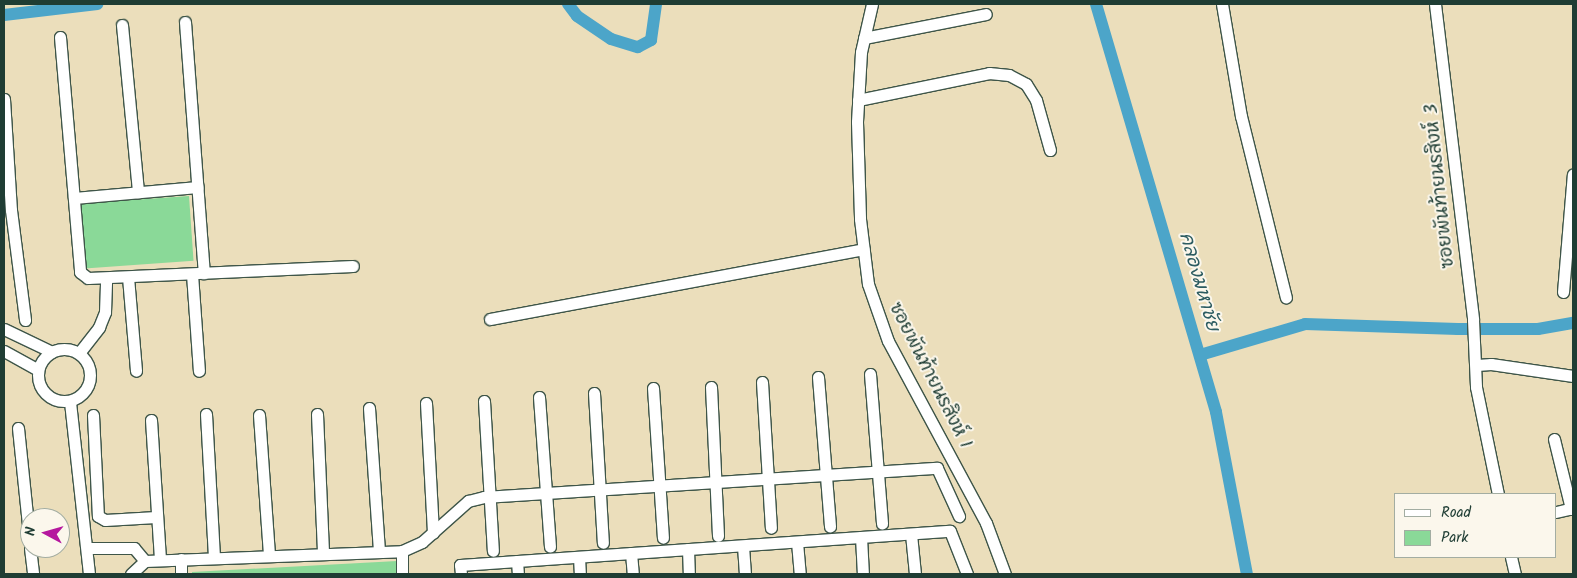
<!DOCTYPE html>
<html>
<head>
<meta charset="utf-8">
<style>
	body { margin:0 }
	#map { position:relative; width:1577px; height:578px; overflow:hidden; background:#ebdebb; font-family:Kalam,"Playpen Sans Thai",sans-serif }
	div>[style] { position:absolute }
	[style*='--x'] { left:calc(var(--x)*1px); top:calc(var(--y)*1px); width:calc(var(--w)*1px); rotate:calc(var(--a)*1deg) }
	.green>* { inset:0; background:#8ad998; transform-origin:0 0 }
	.canal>* { height:12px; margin:-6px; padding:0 6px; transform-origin:6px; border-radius:6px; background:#4ca5c9 }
	.roads { filter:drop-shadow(1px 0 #3e5548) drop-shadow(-1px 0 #3e5548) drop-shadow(0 1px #3e5548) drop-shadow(0 -1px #3e5548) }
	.minor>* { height:11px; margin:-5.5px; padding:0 5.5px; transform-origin:5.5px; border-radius:5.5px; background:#fff }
	.minor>.ring { margin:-5.5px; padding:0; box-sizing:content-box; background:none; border:11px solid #fff; border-radius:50% }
	span { translate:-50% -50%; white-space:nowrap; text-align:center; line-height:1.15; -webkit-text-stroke:4px #fbf7ec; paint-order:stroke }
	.street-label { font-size:18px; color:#1f3d34 }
	.water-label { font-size:19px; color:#2c5c61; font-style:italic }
	.frame { position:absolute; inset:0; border:5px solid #1f3d34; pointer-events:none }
	.legend { position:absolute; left:1394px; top:493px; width:162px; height:65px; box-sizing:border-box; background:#fbf7ec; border:1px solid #a3ada2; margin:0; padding:6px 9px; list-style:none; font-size:15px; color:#1f3d34 }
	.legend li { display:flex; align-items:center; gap:10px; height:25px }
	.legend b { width:25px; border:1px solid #a3ada2 }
	.north { position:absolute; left:20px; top:508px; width:50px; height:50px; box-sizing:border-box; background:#fbf7ec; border:1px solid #a3ada2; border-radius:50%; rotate:276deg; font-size:14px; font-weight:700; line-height:20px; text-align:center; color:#1f3d34 }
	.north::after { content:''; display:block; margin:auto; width:18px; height:22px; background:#b5179e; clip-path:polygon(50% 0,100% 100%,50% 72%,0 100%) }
</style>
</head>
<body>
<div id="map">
	<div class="green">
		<i style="left:189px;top:196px;width:65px;height:109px;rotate:86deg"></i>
		<i style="clip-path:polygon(397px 561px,397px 574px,192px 574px,192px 572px)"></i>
	</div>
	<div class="canal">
		<i style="--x:568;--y:4;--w:15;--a:53"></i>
		<i style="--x:577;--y:16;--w:41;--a:34.1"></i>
		<i style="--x:611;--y:39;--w:28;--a:17"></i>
		<i style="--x:638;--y:47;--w:15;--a:-28"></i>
		<i style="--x:651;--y:40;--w:36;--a:-82"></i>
		<i style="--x:1096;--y:4;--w:425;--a:73.6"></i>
		<i style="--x:1216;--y:412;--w:165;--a:79.2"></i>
		<i style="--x:4;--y:15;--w:94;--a:-6.7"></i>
		<i style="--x:1200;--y:355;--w:109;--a:-16.4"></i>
		<i style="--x:1305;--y:324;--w:153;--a:1.9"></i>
		<i style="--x:1458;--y:329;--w:80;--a:0"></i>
		<i style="--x:1538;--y:329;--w:36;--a:-10"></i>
	</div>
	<div class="roads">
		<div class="minor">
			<i style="--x:872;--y:4;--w:49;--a:102.9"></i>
			<i style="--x:861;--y:52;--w:70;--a:93.3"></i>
			<i style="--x:857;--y:122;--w:97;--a:88.2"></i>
			<i style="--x:860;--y:219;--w:65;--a:83"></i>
			<i style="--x:868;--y:284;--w:60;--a:70.7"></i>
			<i style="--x:888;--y:341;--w:207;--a:61.7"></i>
			<i style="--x:986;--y:523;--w:54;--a:69.6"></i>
			<i style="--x:1222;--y:4;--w:114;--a:80.4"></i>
			<i style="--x:1241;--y:116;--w:187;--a:76.1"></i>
			<i style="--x:1435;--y:4;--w:318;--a:83.1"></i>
			<i style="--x:1473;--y:320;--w:67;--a:87.4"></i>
			<i style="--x:1476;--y:387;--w:109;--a:78.4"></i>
			<i style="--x:185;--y:22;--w:252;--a:85.7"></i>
			<i style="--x:122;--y:25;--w:168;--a:84.5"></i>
			<i style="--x:60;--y:37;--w:236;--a:85.1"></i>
			<i style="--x:80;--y:272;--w:10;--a:37"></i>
			<i style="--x:88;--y:278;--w:265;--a:-2.6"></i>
			<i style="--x:864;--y:38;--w:124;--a:-11.1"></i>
			<i style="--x:4;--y:99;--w:111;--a:86.4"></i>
			<i style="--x:11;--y:210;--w:111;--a:82.7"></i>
			<i style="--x:858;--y:100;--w:134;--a:-11.6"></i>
			<i style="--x:989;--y:73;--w:20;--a:6"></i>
			<i style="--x:1009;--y:75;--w:19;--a:28"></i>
			<i style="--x:1026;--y:84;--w:19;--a:58"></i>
			<i style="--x:1036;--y:100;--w:52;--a:74.4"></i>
			<i style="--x:74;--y:198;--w:124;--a:-5.1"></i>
			<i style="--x:192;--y:274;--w:97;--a:85.9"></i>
			<i style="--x:128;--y:277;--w:94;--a:85.1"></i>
			<i style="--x:1563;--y:292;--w:118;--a:-85.2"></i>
			<i style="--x:490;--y:319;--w:380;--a:-10.6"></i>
			<i style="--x:4;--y:329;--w:53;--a:25.6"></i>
			<i class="ring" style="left:38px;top:349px;width:41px;height:41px"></i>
			<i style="--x:4;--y:351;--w:39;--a:29"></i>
			<i style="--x:79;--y:353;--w:33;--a:-52"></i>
			<i style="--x:99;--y:327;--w:16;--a:-68"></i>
			<i style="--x:105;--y:312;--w:34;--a:-88"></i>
			<i style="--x:1477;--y:365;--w:14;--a:-4"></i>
			<i style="--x:1491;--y:364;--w:83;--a:8.3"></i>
			<i style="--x:870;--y:374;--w:150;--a:85.4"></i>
			<i style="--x:818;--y:377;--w:150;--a:85.4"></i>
			<i style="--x:762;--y:382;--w:146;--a:86.5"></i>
			<i style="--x:711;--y:387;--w:149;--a:87.3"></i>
			<i style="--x:653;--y:388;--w:150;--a:86.2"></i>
			<i style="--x:594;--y:393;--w:150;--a:86.6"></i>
			<i style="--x:539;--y:397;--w:150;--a:85.8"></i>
			<i style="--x:484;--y:401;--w:150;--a:86.6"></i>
			<i style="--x:70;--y:402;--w:173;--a:83.7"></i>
			<i style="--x:426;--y:403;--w:130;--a:86.9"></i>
			<i style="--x:369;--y:408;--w:143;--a:86"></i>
			<i style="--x:206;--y:414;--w:144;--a:86.8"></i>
			<i style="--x:317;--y:414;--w:140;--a:87.5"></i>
			<i style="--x:93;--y:415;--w:101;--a:87.2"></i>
			<i style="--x:98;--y:516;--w:8;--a:30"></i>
			<i style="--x:105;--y:520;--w:51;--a:-3.4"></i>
			<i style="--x:259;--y:415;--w:141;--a:85.9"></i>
			<i style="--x:151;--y:420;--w:140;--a:86.3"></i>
			<i style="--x:18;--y:428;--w:117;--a:84.1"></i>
			<i style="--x:1554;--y:439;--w:72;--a:76.3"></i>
			<i style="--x:1556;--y:512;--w:17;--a:-13"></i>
			<i style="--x:911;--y:534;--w:40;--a:84.3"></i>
			<i style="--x:861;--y:537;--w:37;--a:87"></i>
			<i style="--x:797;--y:542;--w:32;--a:85"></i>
			<i style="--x:743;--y:546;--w:28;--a:86"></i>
			<i style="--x:30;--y:548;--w:26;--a:83"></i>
			<i style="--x:87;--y:548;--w:47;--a:0"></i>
			<i style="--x:134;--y:548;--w:17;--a:50"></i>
			<i style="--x:688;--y:549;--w:25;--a:88"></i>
			<i style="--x:402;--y:551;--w:23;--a:90"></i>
			<i style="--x:631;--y:553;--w:21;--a:85"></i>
			<i style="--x:579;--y:557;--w:17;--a:87"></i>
			<i style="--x:1511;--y:557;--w:17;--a:77"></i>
			<i style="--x:181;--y:559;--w:15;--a:90"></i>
			<i style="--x:145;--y:561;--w:257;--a:-2.2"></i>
			<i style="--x:402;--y:551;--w:22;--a:-24"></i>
			<i style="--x:422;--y:542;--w:62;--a:-41.7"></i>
			<i style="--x:468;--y:501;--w:16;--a:-14"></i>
			<i style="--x:484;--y:497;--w:454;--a:-3.7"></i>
			<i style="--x:937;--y:468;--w:53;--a:65.4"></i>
			<i style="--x:517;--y:561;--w:13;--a:86"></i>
			<i style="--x:131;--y:574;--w:19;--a:-43"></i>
			<i style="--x:461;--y:574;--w:9;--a:-96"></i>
			<i style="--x:460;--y:565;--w:491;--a:-4"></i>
			<i style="--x:950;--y:531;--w:46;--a:68.4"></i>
		</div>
	</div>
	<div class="street-label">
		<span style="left:1441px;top:186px;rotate:-96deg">ซอยพันท้ายนรสิงห์ 3</span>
		<span style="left:929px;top:376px;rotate:63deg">ซอยพันท้ายนรสิงห์ 1</span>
	</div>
	<div class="water-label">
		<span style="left:1198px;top:282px;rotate:74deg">คลองมหาชัย</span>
	</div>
	<div class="frame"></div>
	<ul class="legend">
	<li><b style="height:6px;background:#fff"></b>Road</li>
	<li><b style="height:14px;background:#8ad998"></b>Park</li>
	</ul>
	<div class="north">N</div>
</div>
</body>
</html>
